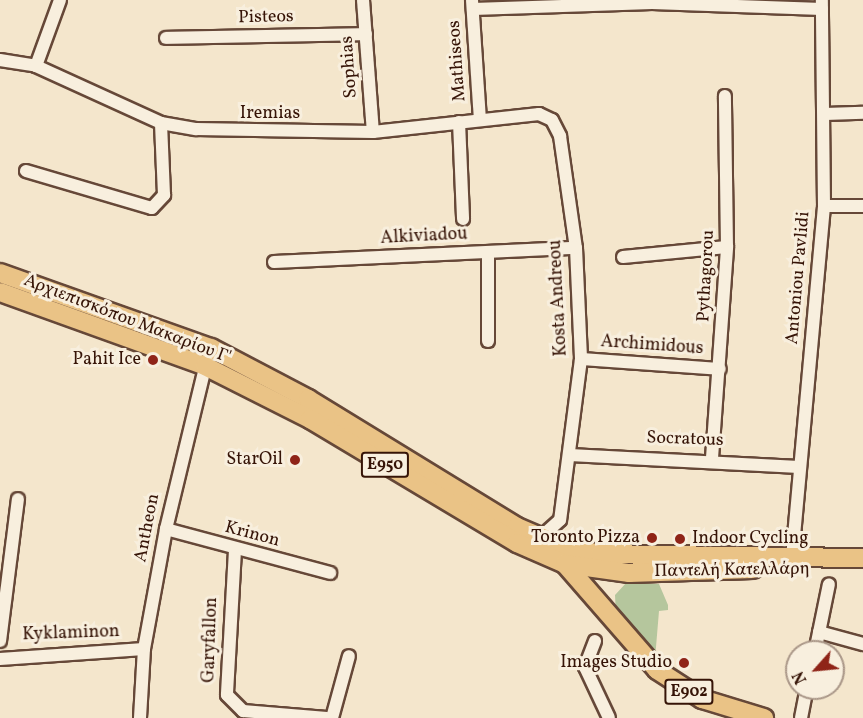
<!DOCTYPE html>
<html>
<head>
<meta charset="utf-8">
<style>
	body { margin:0 }
	#map { position:relative; width:863px; height:718px; overflow:hidden; background:#f4e6cc; font-family:Vollkorn,serif }
	div>[style] { position:absolute }
	[style*='--x'] { left:calc(var(--x)*1px); top:calc(var(--y)*1px); width:calc(var(--w)*1px); rotate:calc(var(--a)*1deg) }
	.green>* { inset:0; background:#b5c69d }
	.roads { filter:drop-shadow(2px 0 #664838) drop-shadow(-2px 0 #664838) drop-shadow(0 2px #664838) drop-shadow(0 -2px #664838) }
	.minor>* { height:12px; margin:-6px; padding:0 6px; transform-origin:6px; border-radius:6px; background:#f8efde }
	.primary>* { height:18px; margin:-9px; padding:0 9px; transform-origin:9px; border-radius:9px; background:#eac386 }
	.dots>* { width:16px; height:16px; translate:-50% -50%; box-sizing:border-box; border:3px solid #f8efde; border-radius:50% }
	span { translate:-50% -50%; white-space:nowrap; text-align:center; line-height:1.15; -webkit-text-stroke:6px #f8efde; paint-order:stroke }
	.shield-label span { padding:2px 4px; background:#f8efde; border:2px solid; border-radius:4px; -webkit-text-stroke-width:0 }
	.shield-label { font-size:16px; color:#361407; font-weight:700 }
	.street-label { font-size:18px; color:#361407 }
	.poi-label { font-size:18px; color:#361407 }
	.right { translate:-100% -50%; text-align:right }
	.left { translate:0 -50%; text-align:left }
	.north { position:absolute; left:785px; top:640px; width:60px; height:60px; box-sizing:border-box; background:#f8efde; border:2px solid #aa9788; border-radius:50%; rotate:243deg; font-size:16px; font-weight:700; line-height:24px; text-align:center; color:#361407 }
	.north::after { content:''; display:block; margin:auto; width:21px; height:27px; background:#8f2418; clip-path:polygon(50% 0,100% 100%,50% 72%,0 100%) }
</style>
</head>
<body>
<div id="map">
	<div class="green">
		<i style="clip-path:polygon(627px 582px,659px 584px,668px 605px,668px 610px,659px 611px,655px 659px,616px 616px,615px 595px)"></i>
	</div>
	<div class="roads">
		<div class="minor">
			<i style="--x:363;--y:0;--w:132;--a:85.7"></i>
			<i style="--x:472;--y:0;--w:120;--a:86.2"></i>
			<i style="--x:473;--y:9;--w:179;--a:-1.9"></i>
			<i style="--x:652;--y:3;--w:170;--a:2"></i>
			<i style="--x:166;--y:38;--w:200;--a:-1.1"></i>
			<i style="--x:0;--y:60;--w:36;--a:9"></i>
			<i style="--x:36;--y:66;--w:137;--a:24.5"></i>
			<i style="--x:161;--y:123;--w:36;--a:10"></i>
			<i style="--x:196;--y:129;--w:177;--a:1"></i>
			<i style="--x:373;--y:132;--w:167;--a:-6.2"></i>
			<i style="--x:539;--y:114;--w:14;--a:25"></i>
			<i style="--x:552;--y:120;--w:18;--a:63"></i>
			<i style="--x:560;--y:136;--w:113;--a:81.9"></i>
			<i style="--x:576;--y:248;--w:111;--a:87.4"></i>
			<i style="--x:581;--y:359;--w:162;--a:97.4"></i>
			<i style="--x:560;--y:520;--w:27;--a:138"></i>
			<i style="--x:36;--y:66;--w:70;--a:-70"></i>
			<i style="--x:825;--y:114;--w:38;--a:-2"></i>
			<i style="--x:459;--y:122;--w:97;--a:87.6"></i>
			<i style="--x:26;--y:171;--w:131;--a:16.4"></i>
			<i style="--x:152;--y:208;--w:18;--a:-47"></i>
			<i style="--x:164;--y:195;--w:72;--a:-92.4"></i>
			<i style="--x:824;--y:206;--w:39;--a:0"></i>
			<i style="--x:488;--y:252;--w:89;--a:90"></i>
			<i style="--x:623;--y:257;--w:104;--a:-5.5"></i>
			<i style="--x:274;--y:262;--w:302;--a:-2.7"></i>
			<i style="--x:581;--y:359;--w:139;--a:4.1"></i>
			<i style="--x:571;--y:455;--w:227;--a:3"></i>
			<i style="--x:712;--y:458;--w:212;--a:-85.9"></i>
			<i style="--x:727;--y:247;--w:151;--a:-90.8"></i>
			<i style="--x:166;--y:529;--w:170;--a:15"></i>
			<i style="--x:235;--y:550;--w:145;--a:93.2"></i>
			<i style="--x:227;--y:695;--w:23;--a:45"></i>
			<i style="--x:243;--y:711;--w:84;--a:4.8"></i>
			<i style="--x:792;--y:558;--w:353;--a:-84.8"></i>
			<i style="--x:824;--y:206;--w:206;--a:-90.6"></i>
			<i style="--x:819;--y:632;--w:46;--a:15.3"></i>
			<i style="--x:0;--y:641;--w:143;--a:-82.8"></i>
			<i style="--x:595;--y:641;--w:28;--a:111"></i>
			<i style="--x:585;--y:667;--w:56;--a:64.8"></i>
			<i style="--x:815;--y:652;--w:69;--a:-78.4"></i>
			<i style="--x:0;--y:659;--w:144;--a:-4"></i>
			<i style="--x:140;--y:718;--w:69;--a:-86.7"></i>
			<i style="--x:144;--y:649;--w:122;--a:-79.6"></i>
			<i style="--x:166;--y:529;--w:174;--a:-76.4"></i>
			<i style="--x:332;--y:718;--w:64;--a:-74.7"></i>
			<i style="--x:801;--y:718;--w:31;--a:-79"></i>
		</div>
		<div class="primary">
			<i style="--x:0;--y:273;--w:224;--a:19.6"></i>
			<i style="--x:211;--y:348;--w:110;--a:27.7"></i>
			<i style="--x:308;--y:399;--w:245;--a:31.5"></i>
			<i style="--x:517;--y:527;--w:46;--a:23.2"></i>
			<i style="--x:559;--y:545;--w:42;--a:12.4"></i>
			<i style="--x:600;--y:554;--w:263;--a:0.9"></i>
			<i style="--x:0;--y:292;--w:218;--a:19.8"></i>
			<i style="--x:205;--y:366;--w:118;--a:26.8"></i>
			<i style="--x:310;--y:419;--w:241;--a:30.9"></i>
			<i style="--x:517;--y:543;--w:52;--a:23.6"></i>
			<i style="--x:565;--y:564;--w:65;--a:8"></i>
			<i style="--x:629;--y:573;--w:124;--a:-1.8"></i>
			<i style="--x:565;--y:564;--w:140;--a:49"></i>
			<i style="--x:657;--y:670;--w:54;--a:32.8"></i>
			<i style="--x:702;--y:699;--w:65;--a:17"></i>
		</div>
	</div>
	<div class="dots">
		<i style="left:153px;top:360px;background:#8f2418"></i>
		<i style="left:295px;top:460px;background:#8f2418"></i>
		<i style="left:652px;top:538px;background:#8f2418"></i>
		<i style="left:680px;top:539px;background:#8f2418"></i>
		<i style="left:684px;top:663px;background:#8f2418"></i>
	</div>
	<div class="shield-label">
		<span style="left:385px;top:465px">E950</span>
		<span style="left:689px;top:692px">E902</span>
	</div>
	<div class="street-label">
		<span style="left:266px;top:18px;rotate:-1deg">Pisteos</span>
		<span style="left:458px;top:61px;rotate:-94deg">Mathiseos</span>
		<span style="left:350px;top:67px;rotate:-94deg">Sophias</span>
		<span style="left:270px;top:114px">Iremias</span>
		<span style="left:424px;top:237px;rotate:-3deg">Alkiviadou</span>
		<span style="left:707px;top:276px;rotate:-87deg">Pythagorou</span>
		<span style="left:799px;top:278px;rotate:-85deg">Antoniou Pavlidi</span>
		<span style="left:559px;top:298px;rotate:-93deg">Kosta Andreou</span>
		<span style="left:127px;top:320px;rotate:21deg">Αρχιεπισκόπου Μακαρίου Γ'</span>
		<span style="left:652px;top:346px;rotate:4deg">Archimidous</span>
		<span style="left:685px;top:440px;rotate:2deg">Socratous</span>
		<span style="left:148px;top:528px;rotate:-79deg">Antheon</span>
		<span style="left:252px;top:535px;rotate:15deg">Krinon</span>
		<span style="left:732px;top:571px;rotate:-1deg">Παντελή Κατελλάρη</span>
		<span style="left:71px;top:634px;rotate:-2deg">Kyklaminon</span>
		<span style="left:211px;top:640px;rotate:-88deg">Garyfallon</span>
	</div>
	<div class="poi-label">
		<span class="right" style="left:141px;top:360px">Pahit Ice</span>
		<span class="right" style="left:283px;top:460px">StarOil</span>
		<span class="right" style="left:640px;top:538px">Toronto Pizza</span>
		<span class="left" style="left:692px;top:539px">Indoor Cycling</span>
		<span class="right" style="left:672px;top:663px">Images Studio</span>
	</div>
	<div class="north">N</div>
</div>
</body>
</html>
